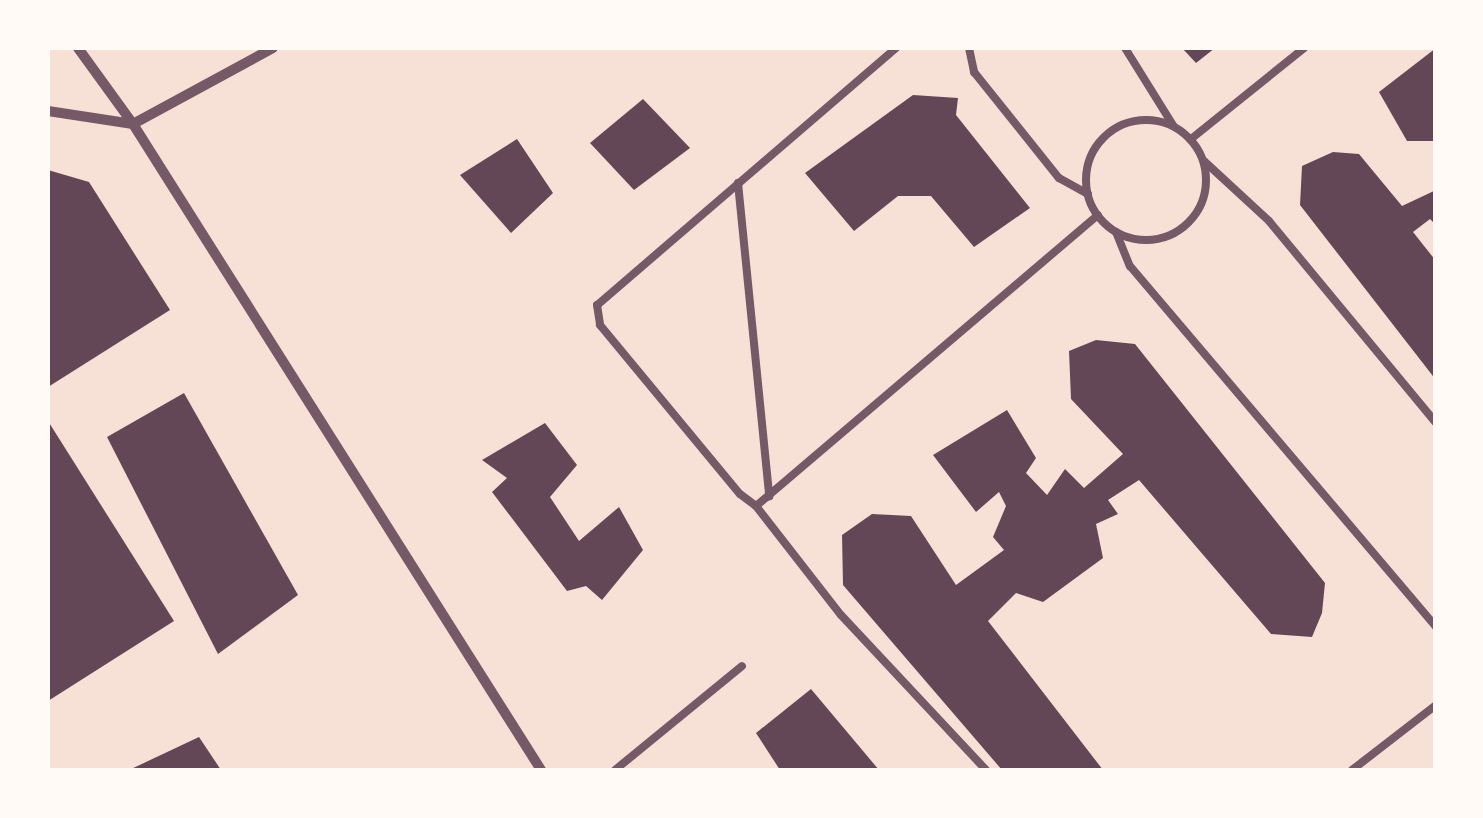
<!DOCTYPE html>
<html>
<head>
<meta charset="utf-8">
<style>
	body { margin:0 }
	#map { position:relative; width:1483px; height:818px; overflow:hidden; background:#f7e1d7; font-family:"Work Sans",sans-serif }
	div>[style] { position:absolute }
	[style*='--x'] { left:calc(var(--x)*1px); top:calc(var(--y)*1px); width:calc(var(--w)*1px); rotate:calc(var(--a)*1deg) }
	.building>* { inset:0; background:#644757 }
	.service>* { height:8px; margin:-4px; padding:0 4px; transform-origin:4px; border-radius:4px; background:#755966 }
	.service>.ring { margin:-4px; padding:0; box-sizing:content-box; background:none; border:8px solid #755966; border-radius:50% }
	.minor>* { height:10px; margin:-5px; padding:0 5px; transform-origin:5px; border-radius:5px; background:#755966 }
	span { translate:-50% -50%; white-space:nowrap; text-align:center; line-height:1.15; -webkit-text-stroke:10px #fffaf5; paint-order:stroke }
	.frame { position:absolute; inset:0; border:50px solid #fffaf5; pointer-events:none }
</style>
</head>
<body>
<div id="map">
	<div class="building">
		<i style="clip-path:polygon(1182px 48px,1215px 48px,1196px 63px)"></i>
		<i style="clip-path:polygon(1436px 48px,1436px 141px,1407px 141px,1379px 92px)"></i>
		<i style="clip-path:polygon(913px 95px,958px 98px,956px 115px,1030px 208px,974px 247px,931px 196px,898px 196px,854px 231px,805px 173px)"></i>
		<i style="clip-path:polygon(643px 99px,690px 148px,634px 190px,590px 143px)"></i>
		<i style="clip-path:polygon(517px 139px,553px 193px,511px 233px,460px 175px)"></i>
		<i style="clip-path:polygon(1333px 152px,1359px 154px,1402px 206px,1436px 190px,1436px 225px,1430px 219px,1413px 232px,1436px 261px,1436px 380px,1300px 205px,1302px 166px)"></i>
		<i style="clip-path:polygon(48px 170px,89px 182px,170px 310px,48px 387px)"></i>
		<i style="clip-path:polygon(1096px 340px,1135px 344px,1325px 583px,1322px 613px,1312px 637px,1271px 634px,1139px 480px,1108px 500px,1118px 514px,1096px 524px,1103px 558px,1043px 602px,1016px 593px,988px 621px,1103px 770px,1002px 770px,843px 585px,842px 535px,872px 514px,911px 516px,956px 585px,1004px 550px,993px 537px,1006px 506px,999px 492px,976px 512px,933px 455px,1007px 410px,1036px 458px,1026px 473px,1047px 495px,1065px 469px,1084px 488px,1123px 454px,1071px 399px,1069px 351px)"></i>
		<i style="clip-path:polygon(184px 393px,298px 595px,218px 654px,107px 437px)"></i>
		<i style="clip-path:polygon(48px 421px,174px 621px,48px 701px)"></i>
		<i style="clip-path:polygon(545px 423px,577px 465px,550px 497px,579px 541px,619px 507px,643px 550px,602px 600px,586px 586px,567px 591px,492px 492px,507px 478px,482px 460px)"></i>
		<i style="clip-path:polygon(811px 689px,879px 770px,780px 770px,756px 733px)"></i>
		<i style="clip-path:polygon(199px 737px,221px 770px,129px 770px)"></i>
	</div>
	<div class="service">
		<i style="--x:896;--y:48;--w:394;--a:139.3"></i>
		<i style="--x:597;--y:305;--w:20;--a:81"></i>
		<i style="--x:600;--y:325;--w:219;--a:50.4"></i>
		<i style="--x:740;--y:494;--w:20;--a:37"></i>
		<i style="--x:756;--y:506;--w:449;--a:-40.4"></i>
		<i style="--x:969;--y:48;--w:25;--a:78"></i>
		<i style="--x:974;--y:72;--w:136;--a:51.3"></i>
		<i style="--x:1059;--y:178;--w:33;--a:29"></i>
		<i style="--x:1125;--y:48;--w:91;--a:58.1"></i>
		<i class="ring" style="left:1086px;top:120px;width:112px;height:112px"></i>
		<i style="--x:1191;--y:139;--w:145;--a:-38.8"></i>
		<i style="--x:1204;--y:161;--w:88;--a:42.7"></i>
		<i style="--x:1269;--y:221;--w:262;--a:50.4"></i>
		<i style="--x:738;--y:183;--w:315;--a:84.3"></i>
		<i style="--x:1116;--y:232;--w:37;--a:68"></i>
		<i style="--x:1130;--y:266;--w:473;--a:49.7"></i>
		<i style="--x:756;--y:506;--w:138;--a:52.1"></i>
		<i style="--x:841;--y:615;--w:212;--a:46.9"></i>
		<i style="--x:615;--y:770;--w:164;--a:-39.3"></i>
		<i style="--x:1352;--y:770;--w:106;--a:-37.7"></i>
	</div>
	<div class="minor">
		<i style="--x:78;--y:48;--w:94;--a:54.1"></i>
		<i style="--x:133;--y:124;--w:764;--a:57.72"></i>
		<i style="--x:48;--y:111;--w:86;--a:8.7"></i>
		<i style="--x:133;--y:124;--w:159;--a:-28.5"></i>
	</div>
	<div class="frame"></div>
</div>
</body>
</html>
